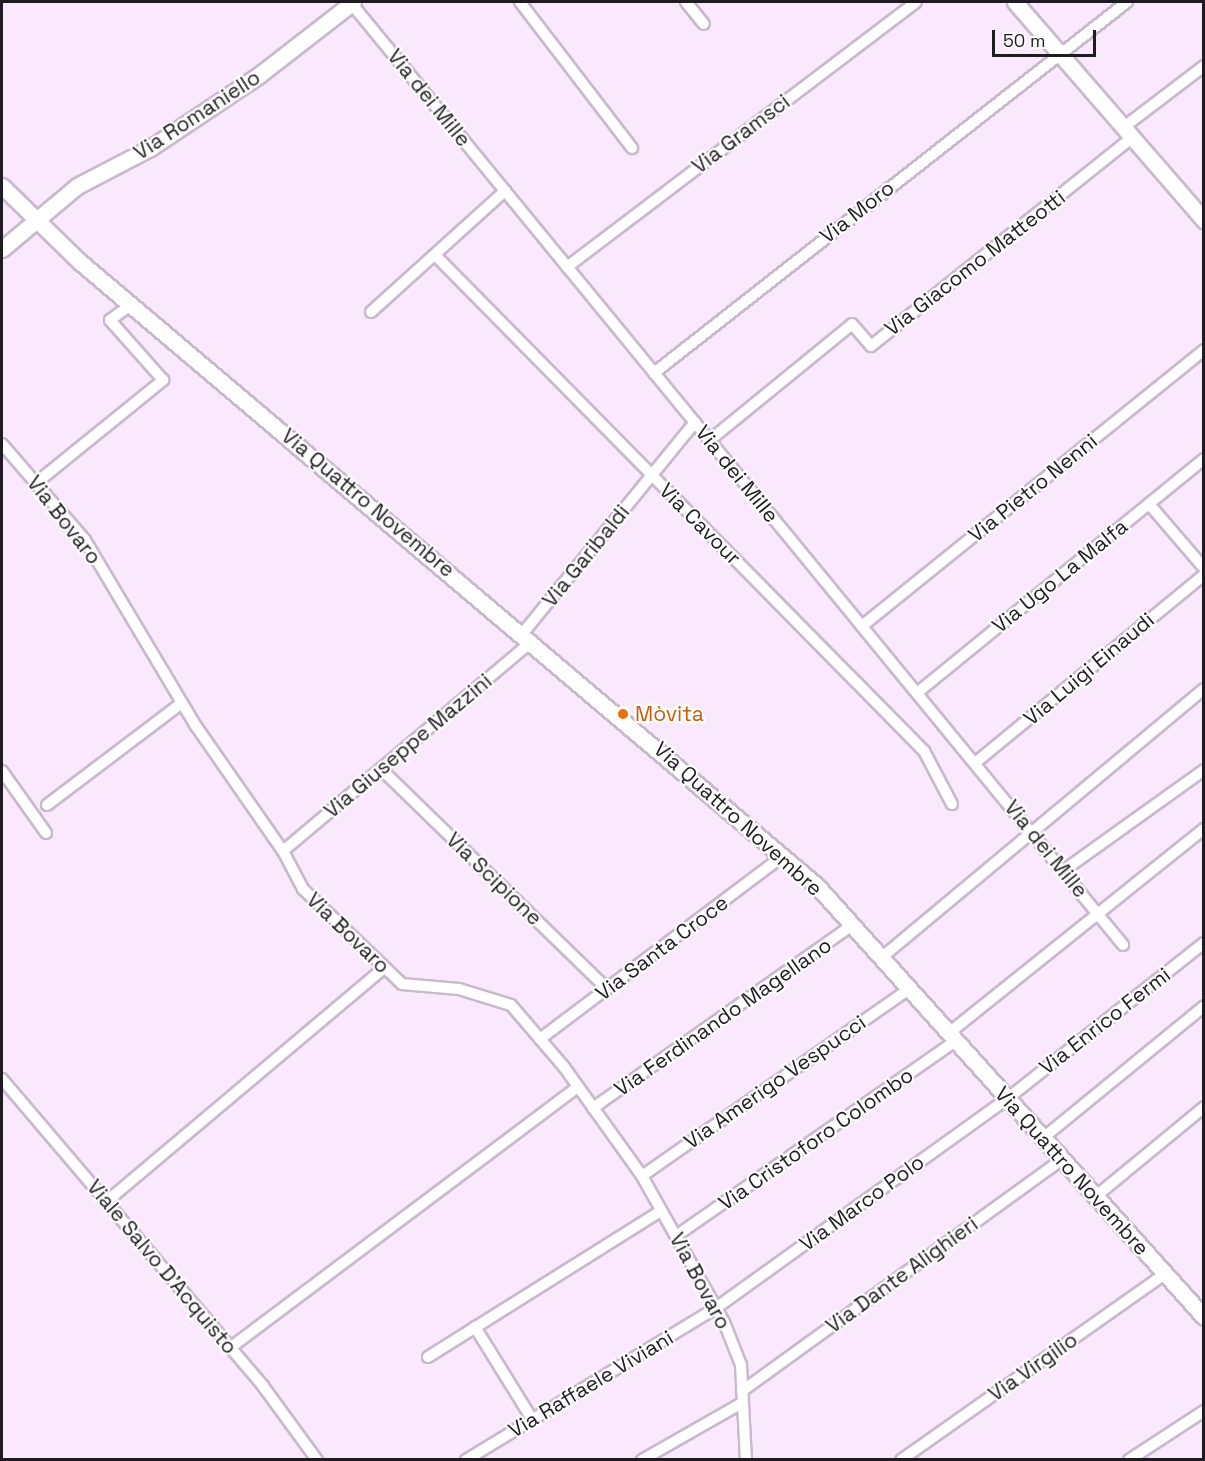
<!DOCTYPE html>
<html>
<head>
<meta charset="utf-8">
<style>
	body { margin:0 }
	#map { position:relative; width:1205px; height:1461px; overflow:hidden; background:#fae9fd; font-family:"Space Grotesk",sans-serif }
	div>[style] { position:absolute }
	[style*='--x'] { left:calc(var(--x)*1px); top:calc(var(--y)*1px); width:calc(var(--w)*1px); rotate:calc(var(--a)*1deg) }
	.roads { filter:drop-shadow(2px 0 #c9b9cd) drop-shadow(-2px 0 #c9b9cd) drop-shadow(0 2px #c9b9cd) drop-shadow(0 -2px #c9b9cd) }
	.street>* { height:10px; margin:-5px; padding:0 5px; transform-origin:5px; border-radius:5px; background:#fff }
	.secondary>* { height:15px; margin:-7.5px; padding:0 7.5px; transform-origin:7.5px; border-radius:7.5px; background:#fff }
	.dots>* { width:16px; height:16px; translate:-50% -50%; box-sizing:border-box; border:3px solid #fdfdfd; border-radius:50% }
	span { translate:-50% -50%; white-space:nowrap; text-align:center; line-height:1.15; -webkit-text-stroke:4.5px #fdfdfd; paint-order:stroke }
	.street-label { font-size:21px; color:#201b22 }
	.food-label { font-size:21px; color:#c56008 }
	.left { translate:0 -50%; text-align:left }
	.frame { position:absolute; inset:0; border:3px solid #201b22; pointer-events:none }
	.scale { position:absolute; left:992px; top:30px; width:104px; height:27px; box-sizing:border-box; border:3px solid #201b22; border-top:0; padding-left:8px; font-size:18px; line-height:21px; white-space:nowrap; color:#201b22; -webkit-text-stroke:4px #fdfdfd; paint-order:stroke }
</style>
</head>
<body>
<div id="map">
	<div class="roads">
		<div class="street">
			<i style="--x:520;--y:2;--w:184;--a:52.5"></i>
			<i style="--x:686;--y:2;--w:28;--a:51"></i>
			<i style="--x:351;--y:3;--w:1218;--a:50.66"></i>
			<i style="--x:1124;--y:127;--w:101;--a:-37.3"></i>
			<i style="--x:435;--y:255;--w:697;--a:45.41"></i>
			<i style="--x:924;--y:751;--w:60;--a:62.2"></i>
			<i style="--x:567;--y:267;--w:438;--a:-37.2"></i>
			<i style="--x:371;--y:312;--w:181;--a:-42.1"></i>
			<i style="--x:654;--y:373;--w:601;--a:-38.11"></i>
			<i style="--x:710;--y:440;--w:183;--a:-39.2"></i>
			<i style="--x:852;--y:324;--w:29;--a:49"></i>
			<i style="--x:871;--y:346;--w:334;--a:-38.6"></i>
			<i style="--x:2;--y:444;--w:127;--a:49.2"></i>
			<i style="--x:85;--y:540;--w:217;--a:59.2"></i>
			<i style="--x:196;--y:726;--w:152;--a:55.2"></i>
			<i style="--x:283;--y:851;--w:43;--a:62.2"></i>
			<i style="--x:303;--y:889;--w:137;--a:43.8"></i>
			<i style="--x:402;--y:984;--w:57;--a:5"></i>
			<i style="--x:459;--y:989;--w:54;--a:17.1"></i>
			<i style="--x:511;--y:1005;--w:82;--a:49.5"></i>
			<i style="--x:564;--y:1067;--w:134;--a:54.4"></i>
			<i style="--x:642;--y:1176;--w:167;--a:60.7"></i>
			<i style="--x:724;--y:1322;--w:46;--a:68.4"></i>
			<i style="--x:741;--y:1365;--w:95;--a:87"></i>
			<i style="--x:36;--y:483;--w:164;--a:-39"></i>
			<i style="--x:163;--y:380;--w:80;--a:-131.5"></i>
			<i style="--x:110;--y:320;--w:27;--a:-36"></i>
			<i style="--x:1149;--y:504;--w:84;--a:49.3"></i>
			<i style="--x:862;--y:626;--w:439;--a:-38.9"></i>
			<i style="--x:523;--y:633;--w:272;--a:-50.8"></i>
			<i style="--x:917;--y:693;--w:370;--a:-39.2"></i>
			<i style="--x:975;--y:763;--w:296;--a:-39.4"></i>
			<i style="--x:381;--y:769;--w:315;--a:44.2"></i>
			<i style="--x:2;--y:771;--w:76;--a:54.6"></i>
			<i style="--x:47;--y:805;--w:169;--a:-37.1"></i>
			<i style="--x:283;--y:851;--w:326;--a:-40.1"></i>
			<i style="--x:1063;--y:871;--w:173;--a:-35.6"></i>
			<i style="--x:881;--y:958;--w:420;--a:-39.8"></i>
			<i style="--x:949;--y:1033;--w:327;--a:-38.7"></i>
			<i style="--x:540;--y:1039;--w:304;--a:-37"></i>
			<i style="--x:2;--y:1079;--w:403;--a:49.6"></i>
			<i style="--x:263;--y:1386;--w:92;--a:53.9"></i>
			<i style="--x:593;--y:1108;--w:317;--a:-35.2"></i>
			<i style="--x:1043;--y:1138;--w:208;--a:-39.3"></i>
			<i style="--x:642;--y:1176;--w:326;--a:-35"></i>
			<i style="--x:1095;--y:1197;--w:141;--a:-39.5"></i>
			<i style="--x:106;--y:1202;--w:362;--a:-40.1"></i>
			<i style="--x:676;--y:1236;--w:341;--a:-34.9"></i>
			<i style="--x:475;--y:1327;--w:108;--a:58.2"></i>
			<i style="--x:230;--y:1348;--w:434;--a:-36.9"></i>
			<i style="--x:428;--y:1357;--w:275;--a:-32.1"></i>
			<i style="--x:742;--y:1391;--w:395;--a:-35.9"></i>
			<i style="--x:466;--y:1460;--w:293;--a:-31.3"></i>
			<i style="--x:716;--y:1308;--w:358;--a:-35.7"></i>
			<i style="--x:1007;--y:1099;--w:251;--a:-38.4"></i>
			<i style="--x:642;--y:1460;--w:115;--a:-29.7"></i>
			<i style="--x:901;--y:1460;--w:323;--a:-35.2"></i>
			<i style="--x:1129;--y:1460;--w:90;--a:-33.2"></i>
		</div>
		<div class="secondary">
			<i style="--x:1015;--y:2;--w:289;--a:49.1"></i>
			<i style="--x:2;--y:186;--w:109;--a:44.3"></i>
			<i style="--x:80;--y:262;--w:966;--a:40.25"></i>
			<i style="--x:817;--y:886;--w:579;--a:48.08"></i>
			<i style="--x:2;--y:249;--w:98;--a:-40"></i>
			<i style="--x:77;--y:186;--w:82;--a:-27.5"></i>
			<i style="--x:150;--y:148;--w:131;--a:-33.8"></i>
			<i style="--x:259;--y:75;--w:119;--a:-37.8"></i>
		</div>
	</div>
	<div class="dots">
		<i style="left:623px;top:714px;background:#e8710a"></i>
	</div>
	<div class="street-label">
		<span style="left:429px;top:98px;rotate:51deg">Via dei Mille</span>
		<span style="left:197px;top:115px;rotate:-33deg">Via Romaniello</span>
		<span style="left:741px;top:134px;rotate:-37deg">Via Gramsci</span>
		<span style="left:857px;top:212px;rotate:-38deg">Via Moro</span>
		<span style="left:975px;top:263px;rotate:-38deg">Via Giacomo Matteotti</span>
		<span style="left:737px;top:474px;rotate:51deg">Via dei Mille</span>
		<span style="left:1033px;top:488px;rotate:-39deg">Via Pietro Nenni</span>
		<span style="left:368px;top:503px;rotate:40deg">Via Quattro Novembre</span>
		<span style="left:64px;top:520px;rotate:52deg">Via Bovaro</span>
		<span style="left:700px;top:524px;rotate:45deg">Via Cavour</span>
		<span style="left:586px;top:556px;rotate:-51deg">Via Garibaldi</span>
		<span style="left:1060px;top:576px;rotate:-39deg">Via Ugo La Malfa</span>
		<span style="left:1089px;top:669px;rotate:-40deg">Via Luigi Einaudi</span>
		<span style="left:408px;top:746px;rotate:-40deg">Via Giuseppe Mazzini</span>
		<span style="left:738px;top:819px;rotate:42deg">Via Quattro Novembre</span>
		<span style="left:1046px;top:849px;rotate:51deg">Via dei Mille</span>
		<span style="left:494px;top:879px;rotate:44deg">Via Scipione</span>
		<span style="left:348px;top:933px;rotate:44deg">Via Bovaro</span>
		<span style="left:662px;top:948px;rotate:-37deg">Via Santa Croce</span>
		<span style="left:723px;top:1017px;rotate:-35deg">Via Ferdinando Magellano</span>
		<span style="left:1105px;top:1021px;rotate:-38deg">Via Enrico Fermi</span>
		<span style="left:775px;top:1082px;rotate:-35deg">Via Amerigo Vespucci</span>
		<span style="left:816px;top:1139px;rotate:-35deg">Via Cristoforo Colombo</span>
		<span style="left:1072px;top:1171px;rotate:48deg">Via Quattro Novembre</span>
		<span style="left:862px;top:1203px;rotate:-36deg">Via Marco Polo</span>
		<span style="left:162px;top:1267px;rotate:50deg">Viale Salvo D'Acquisto</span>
		<span style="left:902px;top:1275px;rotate:-36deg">Via Dante Alighieri</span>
		<span style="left:700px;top:1281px;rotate:62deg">Via Bovaro</span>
		<span style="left:1033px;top:1367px;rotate:-35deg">Via Virgilio</span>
		<span style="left:591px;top:1384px;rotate:-31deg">Via Raffaele Viviani</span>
	</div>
	<div class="food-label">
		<span class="left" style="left:635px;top:714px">Mòvita</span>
	</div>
	<div class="frame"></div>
	<div class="scale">50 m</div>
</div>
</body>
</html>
